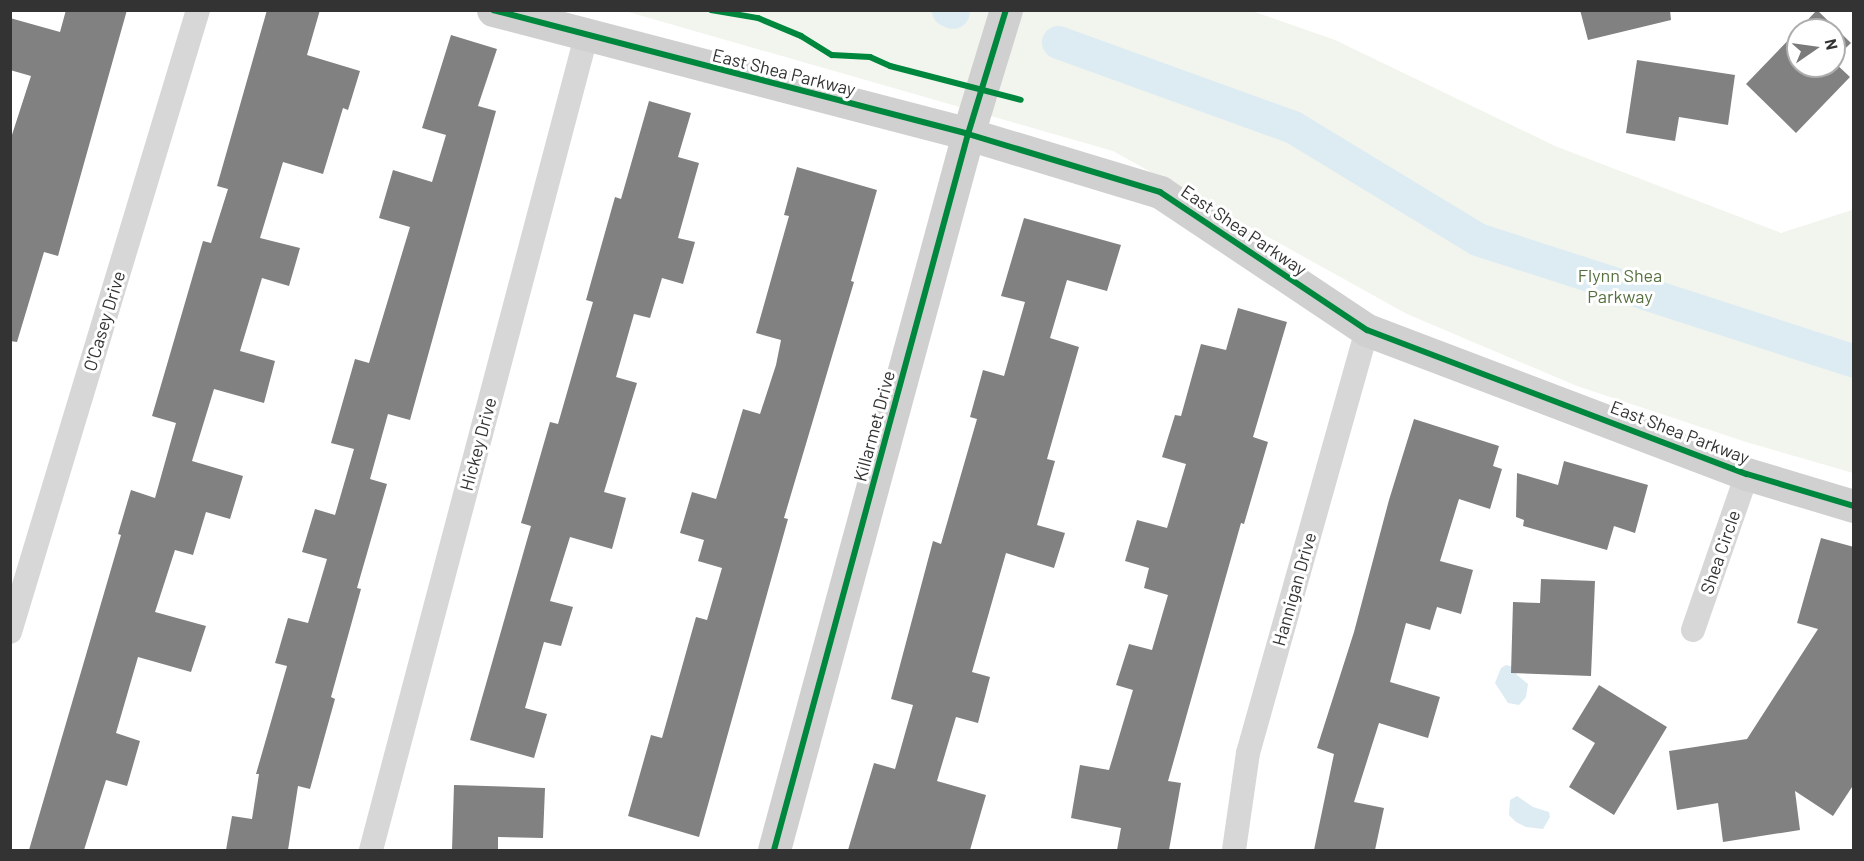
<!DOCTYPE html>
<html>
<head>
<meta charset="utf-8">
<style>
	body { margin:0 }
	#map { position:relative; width:1864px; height:861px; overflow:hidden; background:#fff; font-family:Barlow,sans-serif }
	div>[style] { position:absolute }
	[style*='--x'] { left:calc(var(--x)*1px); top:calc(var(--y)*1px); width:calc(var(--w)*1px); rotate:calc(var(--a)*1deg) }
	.green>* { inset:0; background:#f1f5ed }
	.water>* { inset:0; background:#ddebf3 }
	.canal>* { height:33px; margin:-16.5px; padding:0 16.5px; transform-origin:16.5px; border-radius:16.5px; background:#ddebf3 }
	.building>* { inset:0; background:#818181 }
	.street>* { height:24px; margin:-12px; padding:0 12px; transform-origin:12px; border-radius:12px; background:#d7d7d7 }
	.secondary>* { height:33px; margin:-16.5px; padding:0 16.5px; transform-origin:16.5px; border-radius:16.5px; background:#d0d0d0 }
	.cycleway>* { height:6px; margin:-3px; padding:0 3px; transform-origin:3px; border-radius:3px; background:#00873e }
	span { translate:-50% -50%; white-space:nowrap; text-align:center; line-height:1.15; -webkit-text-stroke:6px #fff; paint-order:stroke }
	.street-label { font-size:18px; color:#333 }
	.park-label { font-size:18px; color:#56703f }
	.frame { position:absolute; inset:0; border:12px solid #333; pointer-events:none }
	.north { position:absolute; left:1786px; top:18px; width:60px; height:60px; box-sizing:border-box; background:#fff; border:2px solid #adadad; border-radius:50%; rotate:77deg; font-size:16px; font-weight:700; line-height:24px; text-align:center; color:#333 }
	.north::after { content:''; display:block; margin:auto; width:21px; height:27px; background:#7a7a7a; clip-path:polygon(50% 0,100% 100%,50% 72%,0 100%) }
</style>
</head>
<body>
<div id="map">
	<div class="green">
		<i style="clip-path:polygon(625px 11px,1252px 11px,1335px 40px,1555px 146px,1781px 233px,1852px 210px,1853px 206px,1853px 473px,1746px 442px,1577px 386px,1407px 314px,1113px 151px)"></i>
	</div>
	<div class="water">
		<i style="clip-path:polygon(1506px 665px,1514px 667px,1517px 675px,1528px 684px,1526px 697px,1519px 705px,1508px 703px,1495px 683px,1501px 668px)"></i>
		<i style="clip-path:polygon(1517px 796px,1533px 807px,1549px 812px,1550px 817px,1543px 829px,1526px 827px,1516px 822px,1509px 815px,1510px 800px)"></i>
	</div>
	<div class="canal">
		<i style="--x:948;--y:10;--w:5;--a:22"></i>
		<i style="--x:1058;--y:42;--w:250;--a:19.9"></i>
		<i style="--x:1293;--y:127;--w:215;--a:31.3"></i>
		<i style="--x:1477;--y:239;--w:396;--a:17.9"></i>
	</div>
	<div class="building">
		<i style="clip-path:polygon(66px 10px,127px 10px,58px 256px,44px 252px,17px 342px,10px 341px,10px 141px,31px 76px,10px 70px,10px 18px,60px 32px)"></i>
		<i style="clip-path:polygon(267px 10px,320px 10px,307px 55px,360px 71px,348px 110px,343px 108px,323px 174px,283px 162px,260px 238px,300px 248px,289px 286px,262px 278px,240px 351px,275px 361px,264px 403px,214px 389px,192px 461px,243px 476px,230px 519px,206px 512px,193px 555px,175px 550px,155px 612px,206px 626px,191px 672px,138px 657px,116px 733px,140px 741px,127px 786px,106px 780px,84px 850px,29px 850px,121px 535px,118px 534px,131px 490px,155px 498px,176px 423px,152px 416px,203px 241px,211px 243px,228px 189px,217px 186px)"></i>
		<i style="clip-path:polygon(1580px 10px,1670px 10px,1671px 20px,1588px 40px)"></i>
		<i style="clip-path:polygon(1817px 10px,1851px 43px,1834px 59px,1834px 30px,1798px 30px)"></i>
		<i style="clip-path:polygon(1798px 30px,1798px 66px,1834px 66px,1834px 62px,1850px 77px,1796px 133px,1746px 84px)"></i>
		<i style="clip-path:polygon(451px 35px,497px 49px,478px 106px,496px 111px,410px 420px,388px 414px,370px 479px,387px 484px,357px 588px,361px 589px,331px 697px,335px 699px,310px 789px,298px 786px,288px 850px,226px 850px,232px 816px,252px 819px,259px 774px,256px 774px,287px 666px,275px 663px,288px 618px,308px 623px,327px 559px,302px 552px,315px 509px,335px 515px,354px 449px,331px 443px,355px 359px,369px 363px,410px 227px,379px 218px,393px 170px,432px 182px,446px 135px,422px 128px)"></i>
		<i style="clip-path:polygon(1637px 60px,1735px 75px,1728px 125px,1679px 117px,1675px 141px,1626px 133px)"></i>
		<i style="clip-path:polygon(649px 101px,691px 113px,678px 157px,699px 163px,678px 238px,695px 242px,683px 284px,662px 278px,650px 318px,634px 314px,616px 377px,637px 383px,604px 492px,626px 498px,612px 549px,570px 537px,550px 601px,573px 607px,561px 646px,544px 642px,525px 708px,547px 714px,534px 758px,470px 740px,531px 526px,521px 523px,550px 422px,558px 424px,593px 302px,586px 300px,615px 197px,621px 199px)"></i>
		<i style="clip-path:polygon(797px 167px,877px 190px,851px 281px,854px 282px,784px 518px,788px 519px,699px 837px,628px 816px,651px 735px,662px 738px,696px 617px,707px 620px,722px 568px,698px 561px,704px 540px,680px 533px,692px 492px,716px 499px,743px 409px,760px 414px,776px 365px,781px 340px,756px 333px,789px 216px,784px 215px)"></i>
		<i style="clip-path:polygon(1024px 218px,1121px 245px,1107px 291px,1067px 280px,1050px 338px,1079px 347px,1047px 459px,1055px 461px,1037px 525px,1065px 533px,1054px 568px,1006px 553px,972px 672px,990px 677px,978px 723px,956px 717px,937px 781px,986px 795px,970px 850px,848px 850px,874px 763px,895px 769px,913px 705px,891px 699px,933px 541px,941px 544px,977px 419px,970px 417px,983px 370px,1004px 376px,1025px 302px,1001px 296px)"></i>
		<i style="clip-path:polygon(1238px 308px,1287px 322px,1253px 437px,1268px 442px,1244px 524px,1241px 523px,1168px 781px,1181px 783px,1169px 850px,1117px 850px,1121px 828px,1071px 818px,1080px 765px,1109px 770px,1133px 690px,1116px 685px,1129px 644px,1152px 650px,1168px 595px,1144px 588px,1149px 568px,1125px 561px,1137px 520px,1167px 528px,1186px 464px,1162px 457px,1175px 415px,1181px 416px,1201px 344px,1226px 350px)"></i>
		<i style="clip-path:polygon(1414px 419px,1499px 446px,1493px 466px,1502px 469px,1490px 509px,1459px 499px,1440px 561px,1473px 570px,1461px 614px,1437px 607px,1430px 630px,1406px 623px,1390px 682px,1440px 697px,1428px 738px,1379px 723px,1354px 802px,1384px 808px,1375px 850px,1314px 850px,1334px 754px,1317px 748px,1354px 632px,1389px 500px)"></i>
		<i style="clip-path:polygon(1564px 461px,1648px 485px,1635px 533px,1614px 526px,1607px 550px,1523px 526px,1524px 520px,1516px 517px,1517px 473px,1558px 485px)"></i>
		<i style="clip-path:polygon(1821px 538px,1854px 547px,1854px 784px,1833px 816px,1795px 791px,1800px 830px,1723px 842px,1718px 803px,1677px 810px,1669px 751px,1747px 739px,1818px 629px,1797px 623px)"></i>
		<i style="clip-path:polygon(1541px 579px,1595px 581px,1591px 676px,1511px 673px,1513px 602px,1540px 603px)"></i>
		<i style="clip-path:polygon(1599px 685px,1667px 727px,1614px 815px,1569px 787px,1595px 743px,1572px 729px)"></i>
		<i style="clip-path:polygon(454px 785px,545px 788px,543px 838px,498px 837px,498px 850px,452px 850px)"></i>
	</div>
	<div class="street">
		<i style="--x:1693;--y:630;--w:165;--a:-70.9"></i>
		<i style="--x:10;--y:632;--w:650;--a:-73.18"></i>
		<i style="--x:371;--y:850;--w:841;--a:-75.19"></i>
		<i style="--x:1234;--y:850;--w:98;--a:-81.8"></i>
		<i style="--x:1248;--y:753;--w:439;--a:-74.3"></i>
	</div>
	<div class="secondary">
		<i style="--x:493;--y:10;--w:491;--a:14.6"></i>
		<i style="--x:968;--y:134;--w:201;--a:16.8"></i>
		<i style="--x:1160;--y:192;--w:249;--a:33.7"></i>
		<i style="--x:1367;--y:330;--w:406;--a:20.8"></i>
		<i style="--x:1747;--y:474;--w:112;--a:16.7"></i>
		<i style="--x:774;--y:850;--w:742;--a:-74.84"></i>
		<i style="--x:968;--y:134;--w:130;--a:-73"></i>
	</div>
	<div class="cycleway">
		<i style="--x:493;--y:10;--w:491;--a:14.6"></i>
		<i style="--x:968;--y:134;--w:201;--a:16.8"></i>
		<i style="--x:1160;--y:192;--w:249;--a:33.7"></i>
		<i style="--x:1367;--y:330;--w:406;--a:20.8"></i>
		<i style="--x:1747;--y:474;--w:112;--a:16.7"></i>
		<i style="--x:711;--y:10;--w:48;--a:9.7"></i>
		<i style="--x:758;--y:18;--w:47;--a:22.7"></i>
		<i style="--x:801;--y:36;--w:36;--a:32"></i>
		<i style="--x:832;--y:55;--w:38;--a:3"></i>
		<i style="--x:870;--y:57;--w:22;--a:24"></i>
		<i style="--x:890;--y:66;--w:135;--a:14.5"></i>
		<i style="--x:774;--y:850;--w:742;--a:-74.84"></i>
		<i style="--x:968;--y:134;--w:130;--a:-73"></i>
	</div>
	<div class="street-label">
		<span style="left:784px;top:72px;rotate:14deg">East Shea Parkway</span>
		<span style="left:1244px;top:230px;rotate:34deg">East Shea Parkway</span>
		<span style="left:104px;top:321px;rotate:-73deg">O'Casey Drive</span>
		<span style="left:874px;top:426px;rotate:-75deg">Killarmet Drive</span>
		<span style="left:1680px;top:432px;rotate:21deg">East Shea Parkway</span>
		<span style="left:478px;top:444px;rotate:-75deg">Hickey Drive</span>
		<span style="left:1720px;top:552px;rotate:-71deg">Shea Circle</span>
		<span style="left:1294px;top:589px;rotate:-74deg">Hannigan Drive</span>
	</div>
	<div class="park-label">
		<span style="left:1620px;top:286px">Flynn Shea<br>Parkway</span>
	</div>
	<div class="frame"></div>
	<div class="north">N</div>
</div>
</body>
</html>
